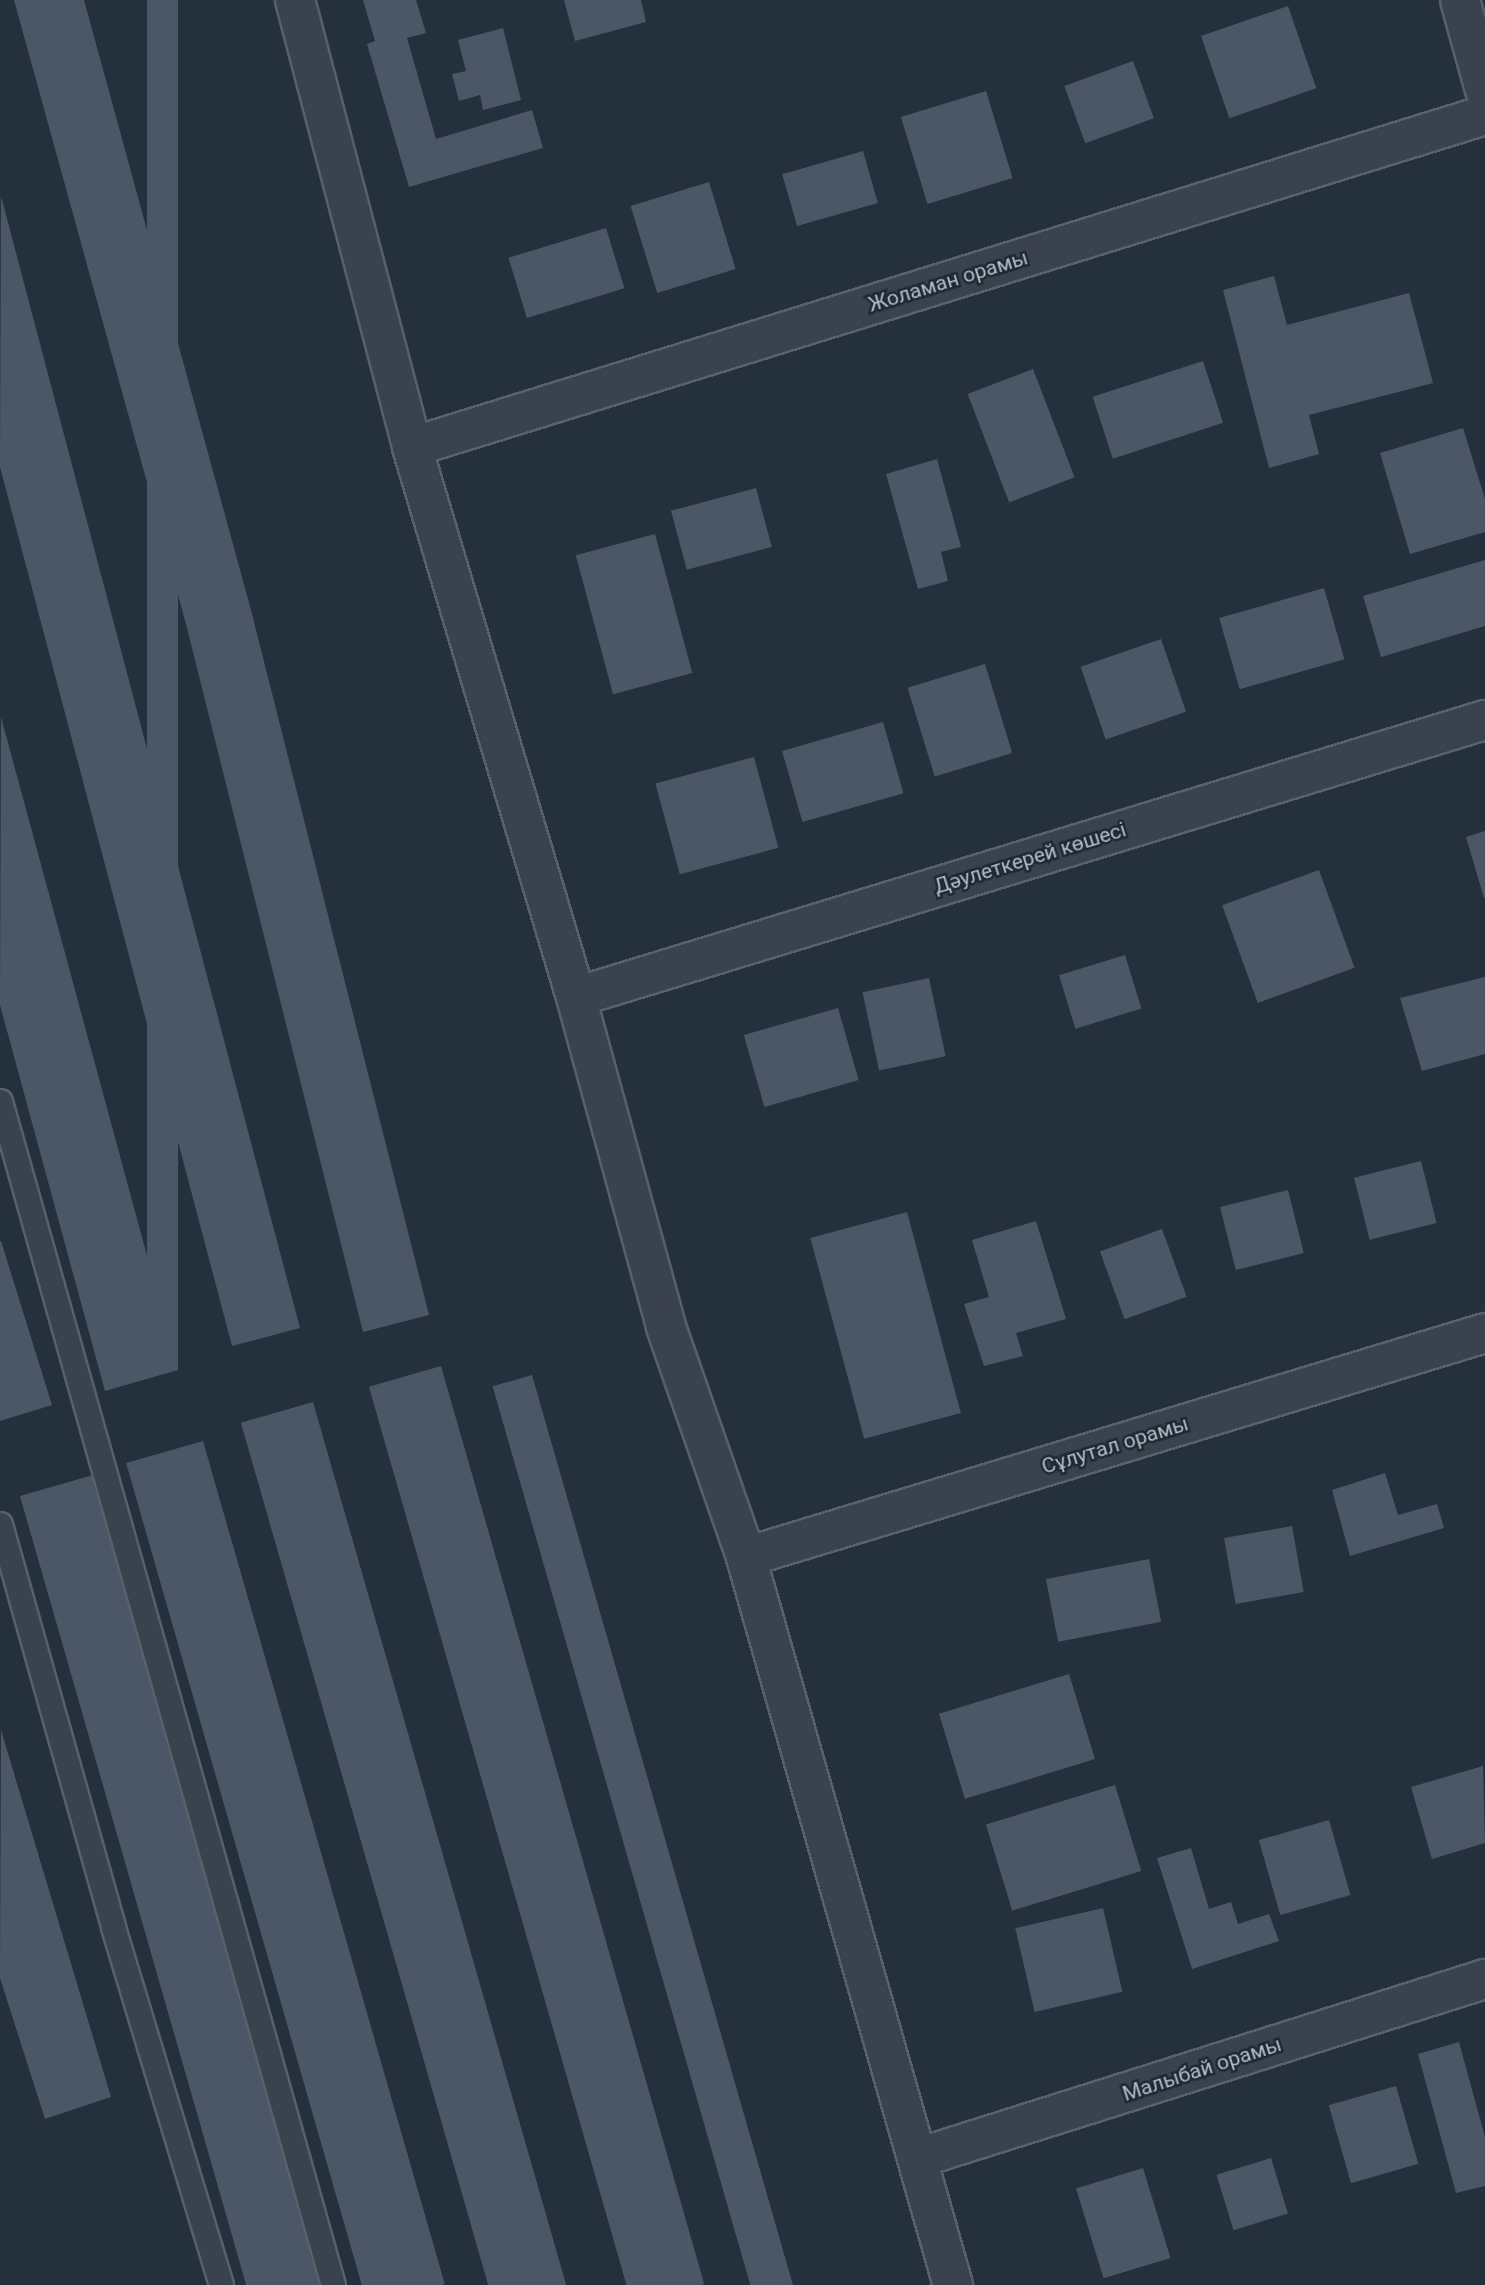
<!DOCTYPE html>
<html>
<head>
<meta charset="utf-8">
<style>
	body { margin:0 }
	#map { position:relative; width:1485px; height:2285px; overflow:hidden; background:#25303d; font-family:Roboto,sans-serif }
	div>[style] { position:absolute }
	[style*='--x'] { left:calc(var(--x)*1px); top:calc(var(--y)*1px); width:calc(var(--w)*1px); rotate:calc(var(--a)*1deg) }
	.building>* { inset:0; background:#4b5766; transform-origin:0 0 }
	.roads { filter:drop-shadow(2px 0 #57606b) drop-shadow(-2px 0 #57606b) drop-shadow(0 2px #57606b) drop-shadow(0 -2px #57606b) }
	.service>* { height:23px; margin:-11.5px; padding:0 11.5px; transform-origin:11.5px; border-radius:11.5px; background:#39424d }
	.minor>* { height:38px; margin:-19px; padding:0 19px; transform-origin:19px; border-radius:19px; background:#39424d }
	span { translate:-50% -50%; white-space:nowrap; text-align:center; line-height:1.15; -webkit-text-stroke:5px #1e2732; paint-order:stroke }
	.street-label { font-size:21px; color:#b5bdc8 }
</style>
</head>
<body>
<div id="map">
	<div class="building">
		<i style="clip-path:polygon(14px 0,84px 0,251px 610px,429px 1315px,363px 1332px,186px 624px)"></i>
		<i style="left:147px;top:0;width:31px;height:1370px"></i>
		<i style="clip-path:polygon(363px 0,416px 0,426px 33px,407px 38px,436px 139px,532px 110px,543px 148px,409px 187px,367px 44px,375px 41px)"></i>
		<i style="clip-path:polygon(564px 0,641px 0,646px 22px,575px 41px)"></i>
		<i style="left:1288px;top:6px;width:87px;height:92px;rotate:71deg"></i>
		<i style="clip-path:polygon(503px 28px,521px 100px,483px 110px,480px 95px,459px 101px,452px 74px,466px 71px,458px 40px)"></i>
		<i style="left:1133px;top:61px;width:61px;height:73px;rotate:70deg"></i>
		<i style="left:986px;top:91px;width:91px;height:89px;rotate:73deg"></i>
		<i style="left:863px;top:151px;width:54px;height:84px;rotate:74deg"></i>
		<i style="left:709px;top:182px;width:91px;height:82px;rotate:73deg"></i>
		<i style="clip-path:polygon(1px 196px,300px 1328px,232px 1346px,0 467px)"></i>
		<i style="left:606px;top:228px;width:63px;height:102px;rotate:73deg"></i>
		<i style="clip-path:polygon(1274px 276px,1287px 325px,1409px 293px,1433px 383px,1309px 415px,1319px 454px,1269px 468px,1223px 290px)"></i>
		<i style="left:1203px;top:361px;width:65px;height:116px;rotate:72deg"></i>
		<i style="left:1033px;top:369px;width:116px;height:70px;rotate:69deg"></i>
		<i style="clip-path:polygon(1463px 428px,1485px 499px,1485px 532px,1410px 554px,1380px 453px)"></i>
		<i style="clip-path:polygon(937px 459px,961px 547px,941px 552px,948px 581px,918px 589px,886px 474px)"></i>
		<i style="left:756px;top:488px;width:61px;height:88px;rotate:75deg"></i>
		<i style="left:655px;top:534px;width:144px;height:82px;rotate:75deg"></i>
		<i style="clip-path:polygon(1485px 560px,1485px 626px,1381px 657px,1363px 596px)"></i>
		<i style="left:1324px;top:588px;width:74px;height:109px;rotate:74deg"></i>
		<i style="left:1161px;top:639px;width:77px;height:85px;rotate:71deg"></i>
		<i style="left:985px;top:664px;width:93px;height:81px;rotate:73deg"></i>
		<i style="clip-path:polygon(1px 717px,178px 1370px,105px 1391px,0 1005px)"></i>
		<i style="left:883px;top:722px;width:74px;height:105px;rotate:74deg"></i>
		<i style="left:754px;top:757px;width:94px;height:102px;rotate:75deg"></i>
		<i style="clip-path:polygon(1485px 831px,1485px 898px,1484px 898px,1466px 837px)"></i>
		<i style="left:1319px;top:870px;width:104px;height:103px;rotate:70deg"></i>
		<i style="left:1125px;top:955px;width:56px;height:69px;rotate:73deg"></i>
		<i style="clip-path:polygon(1485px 977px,1485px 1054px,1422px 1071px,1400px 998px)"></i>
		<i style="left:929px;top:978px;width:80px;height:68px;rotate:78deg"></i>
		<i style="left:838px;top:1008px;width:75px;height:98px;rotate:74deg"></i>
		<i style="left:1421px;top:1161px;width:64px;height:69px;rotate:76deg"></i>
		<i style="left:1288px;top:1190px;width:65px;height:70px;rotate:76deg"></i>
		<i style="left:907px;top:1212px;width:208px;height:100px;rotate:75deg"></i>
		<i style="clip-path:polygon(1036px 1221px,1066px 1319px,1016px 1333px,1023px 1356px,984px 1366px,964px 1304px,989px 1297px,972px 1240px)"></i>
		<i style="left:1162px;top:1229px;width:72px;height:66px;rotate:70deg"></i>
		<i style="clip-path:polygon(1px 1241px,52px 1405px,0 1421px,0 1242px)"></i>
		<i style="left:441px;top:1366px;width:955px;height:75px;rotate:74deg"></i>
		<i style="left:532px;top:1375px;width:949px;height:41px;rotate:74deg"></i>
		<i style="left:313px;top:1402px;width:920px;height:75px;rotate:74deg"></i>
		<i style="left:203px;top:1441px;width:877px;height:80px;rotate:74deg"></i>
		<i style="clip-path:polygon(1385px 1473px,1398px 1515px,1437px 1504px,1444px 1528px,1350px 1556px,1332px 1490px)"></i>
		<i style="left:93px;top:1475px;width:841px;height:76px;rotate:74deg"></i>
		<i style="left:1292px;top:1526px;width:67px;height:69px;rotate:80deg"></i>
		<i style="left:1149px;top:1559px;width:64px;height:105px;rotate:79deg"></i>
		<i style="left:1069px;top:1674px;width:89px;height:136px;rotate:73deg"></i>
		<i style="clip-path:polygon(1px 1730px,111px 2097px,45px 2119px,0 1978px)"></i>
		<i style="clip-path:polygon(1483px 1766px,1485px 1843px,1432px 1859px,1411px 1787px)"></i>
		<i style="left:1115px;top:1785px;width:90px;height:135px;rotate:73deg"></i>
		<i style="left:1329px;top:1820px;width:78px;height:73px;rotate:74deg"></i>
		<i style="clip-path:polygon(1191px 1848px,1209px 1909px,1231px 1902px,1238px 1924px,1269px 1914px,1279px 1941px,1192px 1969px,1157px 1858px)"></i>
		<i style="left:1103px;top:1908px;width:86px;height:90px;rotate:77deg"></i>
		<i style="clip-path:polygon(1459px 2042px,1485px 2137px,1485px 2186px,1456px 2193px,1418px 2054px)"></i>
		<i style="left:1396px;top:2086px;width:81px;height:70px;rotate:74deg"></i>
		<i style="left:1271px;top:2158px;width:58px;height:57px;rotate:73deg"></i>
		<i style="left:1143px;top:2168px;width:94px;height:70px;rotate:73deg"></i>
	</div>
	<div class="roads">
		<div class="service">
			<i style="--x:0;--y:1101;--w:1230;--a:74.29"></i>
			<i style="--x:0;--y:1524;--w:419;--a:74.3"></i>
			<i style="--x:113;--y:1927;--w:374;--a:73.2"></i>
		</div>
		<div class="minor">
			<i style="--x:295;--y:0;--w:462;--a:75.3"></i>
			<i style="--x:412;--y:447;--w:574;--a:73.4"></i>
			<i style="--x:576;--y:997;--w:342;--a:74.7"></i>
			<i style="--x:666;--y:1327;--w:244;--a:70.8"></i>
			<i style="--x:746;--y:1557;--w:757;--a:74.13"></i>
			<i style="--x:1460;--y:0;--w:93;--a:74.5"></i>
			<i style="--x:412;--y:447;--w:1123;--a:-17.19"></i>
			<i style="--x:576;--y:997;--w:950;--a:-16.95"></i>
			<i style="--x:746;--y:1557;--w:772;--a:-16.86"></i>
			<i style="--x:918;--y:2158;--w:595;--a:-17.52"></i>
		</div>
	</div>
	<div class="street-label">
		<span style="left:948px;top:281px;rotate:-17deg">Жоламан орамы</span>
		<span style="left:1030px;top:858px;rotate:-17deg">Дәулеткерей көшесі</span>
		<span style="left:1115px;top:1445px;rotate:-17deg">Сұлутал орамы</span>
		<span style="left:1202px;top:2069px;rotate:-18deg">Малыбай орамы</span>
	</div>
</div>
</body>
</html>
